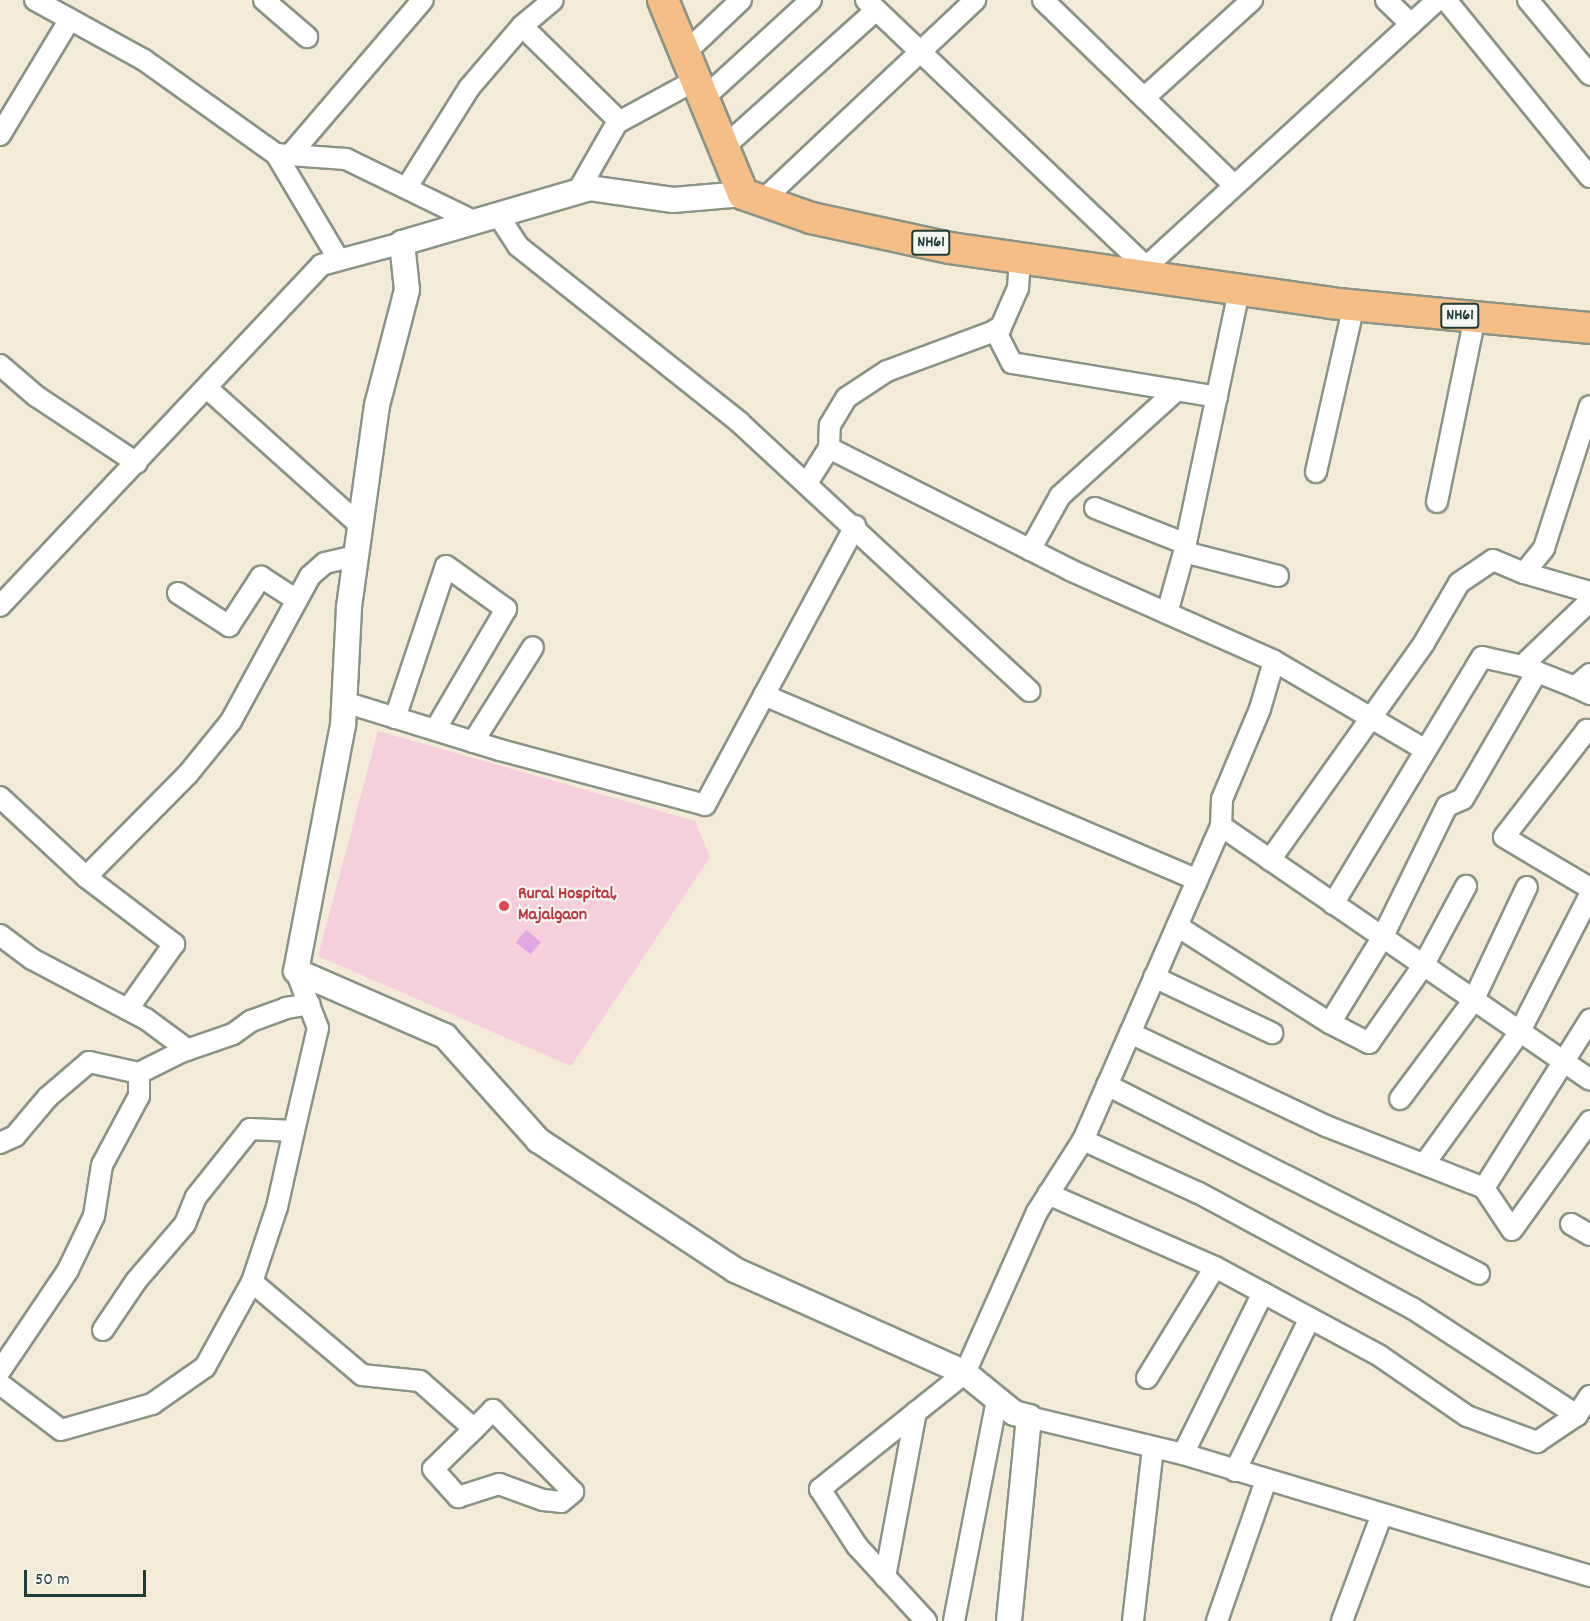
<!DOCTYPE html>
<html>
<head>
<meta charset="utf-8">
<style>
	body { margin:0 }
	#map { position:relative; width:1590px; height:1621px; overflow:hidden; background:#f3ead8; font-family:Dekko,sans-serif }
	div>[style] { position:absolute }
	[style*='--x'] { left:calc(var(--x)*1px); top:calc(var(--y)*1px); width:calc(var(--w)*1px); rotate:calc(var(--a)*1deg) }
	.built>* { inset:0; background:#f5cfdc }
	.building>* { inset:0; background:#e3a6e0; transform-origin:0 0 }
	.roads { filter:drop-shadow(2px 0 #899486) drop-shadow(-2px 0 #899486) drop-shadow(0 2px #899486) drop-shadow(0 -2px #899486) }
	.minor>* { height:20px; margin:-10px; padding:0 10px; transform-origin:10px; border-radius:10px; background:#fff }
	.tertiary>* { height:24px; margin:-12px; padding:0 12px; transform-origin:12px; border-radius:12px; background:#fff }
	.primary>* { height:30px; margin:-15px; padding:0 15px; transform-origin:15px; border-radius:15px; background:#f6be87 }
	.dots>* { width:16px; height:16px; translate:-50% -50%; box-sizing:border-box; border:3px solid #f6f6f2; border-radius:50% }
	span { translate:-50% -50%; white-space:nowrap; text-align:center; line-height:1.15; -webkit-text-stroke:4.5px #f6f6f2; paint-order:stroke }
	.shield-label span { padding:2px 4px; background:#f6f6f2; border:2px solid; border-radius:4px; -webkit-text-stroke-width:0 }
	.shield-label { font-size:16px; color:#1f3d34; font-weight:700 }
	.health-label { font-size:18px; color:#be3a42; font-weight:700 }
	.left { translate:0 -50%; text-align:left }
	.scale { position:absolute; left:24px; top:1570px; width:122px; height:27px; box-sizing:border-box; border:3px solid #1f3d34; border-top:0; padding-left:8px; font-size:18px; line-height:21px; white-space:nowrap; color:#1f3d34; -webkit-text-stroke:4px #f6f6f2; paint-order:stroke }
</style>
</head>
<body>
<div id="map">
	<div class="built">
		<i style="clip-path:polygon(378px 731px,695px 821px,710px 857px,571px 1066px,318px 956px)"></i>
	</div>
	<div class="building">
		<i style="left:526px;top:930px;width:19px;height:16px;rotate:39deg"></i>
	</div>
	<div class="roads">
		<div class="minor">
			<i style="--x:35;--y:0;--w:124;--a:28.8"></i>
			<i style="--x:144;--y:60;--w:162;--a:35.5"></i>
			<i style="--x:276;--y:154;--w:123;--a:59.3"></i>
			<i style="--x:264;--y:0;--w:57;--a:40.7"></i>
			<i style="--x:866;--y:0;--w:387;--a:43.6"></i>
			<i style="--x:1146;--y:267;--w:395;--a:-42.5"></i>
			<i style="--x:1043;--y:0;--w:266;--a:44.1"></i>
			<i style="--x:1386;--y:0;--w:35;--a:44"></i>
			<i style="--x:1446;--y:0;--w:228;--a:50.9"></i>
			<i style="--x:1528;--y:0;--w:97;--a:50.4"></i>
			<i style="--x:522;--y:26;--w:136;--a:44.4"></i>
			<i style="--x:685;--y:53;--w:77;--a:-43.4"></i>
			<i style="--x:704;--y:98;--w:145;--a:-42.5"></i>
			<i style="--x:1144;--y:98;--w:146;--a:-42.2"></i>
			<i style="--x:0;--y:135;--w:135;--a:-58.9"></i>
			<i style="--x:724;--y:147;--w:205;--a:-42"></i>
			<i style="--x:276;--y:154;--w:70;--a:4.1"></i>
			<i style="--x:346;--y:159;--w:144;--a:25.9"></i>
			<i style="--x:290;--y:155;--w:204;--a:-49.4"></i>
			<i style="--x:407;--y:187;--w:117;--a:-57.9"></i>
			<i style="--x:469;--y:88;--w:82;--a:-49.5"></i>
			<i style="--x:522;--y:26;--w:40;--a:-40"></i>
			<i style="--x:578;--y:191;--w:78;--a:-60.2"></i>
			<i style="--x:617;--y:123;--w:90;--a:-28.6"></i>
			<i style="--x:762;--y:201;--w:293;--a:-43.3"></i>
			<i style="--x:498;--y:215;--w:37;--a:57"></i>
			<i style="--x:518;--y:246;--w:283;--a:38.5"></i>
			<i style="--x:739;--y:422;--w:396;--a:42.8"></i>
			<i style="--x:995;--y:330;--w:37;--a:63"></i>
			<i style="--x:1012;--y:363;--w:208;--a:9.4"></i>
			<i style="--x:0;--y:365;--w:48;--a:40.7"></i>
			<i style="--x:36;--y:396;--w:121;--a:33.6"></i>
			<i style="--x:207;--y:388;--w:207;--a:41.9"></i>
			<i style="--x:829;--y:448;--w:270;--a:26.8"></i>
			<i style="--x:1070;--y:570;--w:223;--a:24"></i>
			<i style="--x:1274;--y:661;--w:50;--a:106.3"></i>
			<i style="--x:1260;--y:709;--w:98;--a:112.9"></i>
			<i style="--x:1222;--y:799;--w:27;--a:92"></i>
			<i style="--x:1221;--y:826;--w:343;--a:113.7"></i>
			<i style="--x:1083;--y:1140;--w:85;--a:122.6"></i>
			<i style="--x:1037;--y:1212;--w:176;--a:114.1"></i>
			<i style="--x:965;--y:1373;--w:186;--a:141.3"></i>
			<i style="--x:820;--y:1489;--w:68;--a:57"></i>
			<i style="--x:857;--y:1546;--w:102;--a:47.4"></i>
			<i style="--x:1316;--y:472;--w:171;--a:-77.2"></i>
			<i style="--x:807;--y:483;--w:41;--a:-57.8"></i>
			<i style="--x:829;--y:448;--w:23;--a:-88"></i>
			<i style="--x:830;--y:425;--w:31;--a:-59"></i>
			<i style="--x:846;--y:398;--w:49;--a:-33.4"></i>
			<i style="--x:887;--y:371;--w:121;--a:-20.4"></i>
			<i style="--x:1000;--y:329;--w:45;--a:-66.3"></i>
			<i style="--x:1018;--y:288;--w:30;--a:-86"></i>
			<i style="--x:1437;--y:502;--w:189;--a:-78.4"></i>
			<i style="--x:1095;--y:508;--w:98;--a:21.6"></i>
			<i style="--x:1030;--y:550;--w:62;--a:-60.9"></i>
			<i style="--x:1060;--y:496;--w:158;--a:-42.2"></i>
			<i style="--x:1184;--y:552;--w:97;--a:14.3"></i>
			<i style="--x:1524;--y:573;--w:69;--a:16.1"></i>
			<i style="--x:178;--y:593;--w:61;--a:32.9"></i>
			<i style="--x:229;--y:626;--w:59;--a:-56.9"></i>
			<i style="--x:261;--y:577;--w:40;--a:32.9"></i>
			<i style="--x:0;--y:606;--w:468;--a:-46.7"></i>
			<i style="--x:321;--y:265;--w:84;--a:-15.2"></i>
			<i style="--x:1167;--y:613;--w:63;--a:-74.4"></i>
			<i style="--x:1184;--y:552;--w:268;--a:-78.1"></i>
			<i style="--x:1274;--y:661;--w:174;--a:30.4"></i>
			<i style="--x:1590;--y:674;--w:20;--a:139"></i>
			<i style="--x:1575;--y:687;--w:17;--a:25"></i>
			<i style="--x:1575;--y:687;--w:57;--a:-158.4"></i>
			<i style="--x:1522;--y:666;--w:94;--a:-43.7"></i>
			<i style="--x:764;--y:695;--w:471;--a:23.1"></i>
			<i style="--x:344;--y:702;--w:163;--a:17.1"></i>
			<i style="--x:500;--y:750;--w:212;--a:15"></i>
			<i style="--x:705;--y:805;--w:317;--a:-61.7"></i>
			<i style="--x:395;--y:718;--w:160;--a:-71.5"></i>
			<i style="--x:446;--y:566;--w:74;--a:35.6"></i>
			<i style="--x:506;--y:609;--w:140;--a:120.4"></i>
			<i style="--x:1590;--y:732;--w:4;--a:-146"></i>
			<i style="--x:1587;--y:730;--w:135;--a:127.8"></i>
			<i style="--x:1504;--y:837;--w:100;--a:30.7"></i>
			<i style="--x:473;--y:742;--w:112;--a:-57.7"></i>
			<i style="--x:0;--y:797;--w:117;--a:42.9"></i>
			<i style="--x:86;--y:877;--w:111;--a:37.3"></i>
			<i style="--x:174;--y:944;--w:80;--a:125.3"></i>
			<i style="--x:1221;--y:826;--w:448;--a:34.5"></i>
			<i style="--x:1270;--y:860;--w:266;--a:-54.6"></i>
			<i style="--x:1424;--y:643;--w:69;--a:-59.7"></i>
			<i style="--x:1459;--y:583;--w:41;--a:-34.1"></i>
			<i style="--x:1493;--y:560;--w:34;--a:23"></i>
			<i style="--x:1524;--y:573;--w:32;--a:-51"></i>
			<i style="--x:1544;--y:548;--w:149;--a:-72.1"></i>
			<i style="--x:86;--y:877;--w:145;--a:-45.3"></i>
			<i style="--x:188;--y:774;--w:68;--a:-50.9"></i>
			<i style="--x:231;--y:721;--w:165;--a:-61.4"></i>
			<i style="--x:310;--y:576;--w:20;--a:-41"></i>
			<i style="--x:325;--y:563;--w:32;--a:-13"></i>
			<i style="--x:1333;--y:904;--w:288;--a:-58.9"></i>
			<i style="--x:1482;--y:657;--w:41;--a:12.7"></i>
			<i style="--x:1177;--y:926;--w:181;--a:32.4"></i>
			<i style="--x:1330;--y:1023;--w:100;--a:-58.5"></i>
			<i style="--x:1382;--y:938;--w:147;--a:-63.8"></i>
			<i style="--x:1447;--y:806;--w:17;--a:-24"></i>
			<i style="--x:1463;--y:799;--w:147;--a:-59.8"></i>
			<i style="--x:0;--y:935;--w:40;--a:37"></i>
			<i style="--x:32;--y:959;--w:129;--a:27.8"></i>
			<i style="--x:146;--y:1019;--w:52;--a:36.4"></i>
			<i style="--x:1154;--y:977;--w:131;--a:25.4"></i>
			<i style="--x:1330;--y:1023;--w:44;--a:27.1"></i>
			<i style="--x:1369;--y:1043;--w:94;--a:-55"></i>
			<i style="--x:1423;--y:966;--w:91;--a:-61.7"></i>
			<i style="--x:1130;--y:1033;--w:217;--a:25.4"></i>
			<i style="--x:1326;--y:1126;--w:170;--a:21.4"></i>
			<i style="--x:1484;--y:1188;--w:50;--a:56.3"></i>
			<i style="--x:1512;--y:1230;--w:134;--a:-54.4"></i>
			<i style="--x:1107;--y:1085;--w:417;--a:26.9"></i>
			<i style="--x:1400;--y:1099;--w:122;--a:-53.3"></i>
			<i style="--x:1473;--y:1001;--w:126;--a:-64.7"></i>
			<i style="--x:1083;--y:1140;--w:128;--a:24.6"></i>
			<i style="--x:1199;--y:1193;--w:242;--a:28.4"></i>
			<i style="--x:1412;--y:1308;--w:197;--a:33"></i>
			<i style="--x:0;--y:1143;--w:17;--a:-25"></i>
			<i style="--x:15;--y:1136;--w:51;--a:-49.8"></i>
			<i style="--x:48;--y:1097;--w:54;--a:-40.5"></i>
			<i style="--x:89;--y:1062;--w:51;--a:12.4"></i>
			<i style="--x:139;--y:1073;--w:47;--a:-26.6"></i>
			<i style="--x:181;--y:1052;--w:55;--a:-19.1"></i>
			<i style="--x:233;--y:1034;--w:22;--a:-36"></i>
			<i style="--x:251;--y:1021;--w:37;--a:-20"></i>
			<i style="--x:286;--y:1008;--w:24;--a:-9"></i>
			<i style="--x:1425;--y:1163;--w:160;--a:-54.1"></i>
			<i style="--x:1519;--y:1033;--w:155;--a:-62.8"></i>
			<i style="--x:1484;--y:1188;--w:199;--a:-57.8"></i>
			<i style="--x:1048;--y:1194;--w:182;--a:23.6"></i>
			<i style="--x:1215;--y:1267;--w:187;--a:28.3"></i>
			<i style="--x:1380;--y:1356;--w:106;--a:34.6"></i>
			<i style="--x:1467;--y:1416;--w:75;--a:20.4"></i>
			<i style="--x:1537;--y:1442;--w:48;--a:-34"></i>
			<i style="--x:1577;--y:1415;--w:23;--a:-56"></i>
			<i style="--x:1571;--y:1224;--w:22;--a:30"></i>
			<i style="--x:252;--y:1282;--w:144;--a:40.2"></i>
			<i style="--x:362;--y:1375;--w:58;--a:5.9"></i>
			<i style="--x:420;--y:1381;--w:72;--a:41.6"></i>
			<i style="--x:474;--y:1429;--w:57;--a:135.7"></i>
			<i style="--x:433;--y:1469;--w:38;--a:48"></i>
			<i style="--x:458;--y:1497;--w:43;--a:-17.6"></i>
			<i style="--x:499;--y:1484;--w:47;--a:20"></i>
			<i style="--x:543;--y:1500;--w:18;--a:6"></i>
			<i style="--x:561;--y:1502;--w:16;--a:-40"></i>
			<i style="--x:573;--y:1492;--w:115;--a:-134.3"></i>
			<i style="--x:493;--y:1410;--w:27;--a:135"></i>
			<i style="--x:103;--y:1330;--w:59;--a:-56"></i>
			<i style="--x:136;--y:1281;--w:75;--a:-49.3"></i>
			<i style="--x:185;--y:1224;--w:29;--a:-68"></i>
			<i style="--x:196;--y:1197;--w:87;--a:-51.5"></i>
			<i style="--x:250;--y:1129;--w:44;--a:2.6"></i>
			<i style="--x:0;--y:1371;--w:122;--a:-56"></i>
			<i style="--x:68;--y:1270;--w:60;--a:-64.3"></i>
			<i style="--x:94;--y:1216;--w:52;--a:-81.1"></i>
			<i style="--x:102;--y:1165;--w:78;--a:-61.8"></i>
			<i style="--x:139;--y:1096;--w:23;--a:-90"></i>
			<i style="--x:1147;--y:1378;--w:130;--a:-58.5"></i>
			<i style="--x:0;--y:1384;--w:76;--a:37"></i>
			<i style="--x:61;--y:1430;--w:95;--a:-15.9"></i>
			<i style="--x:152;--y:1404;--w:65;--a:-34.9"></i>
			<i style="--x:205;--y:1367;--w:97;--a:-61.1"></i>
			<i style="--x:252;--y:1282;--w:79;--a:-71.6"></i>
			<i style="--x:277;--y:1207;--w:78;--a:-77.4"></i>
			<i style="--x:294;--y:1131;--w:106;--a:-76.9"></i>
			<i style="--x:318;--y:1028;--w:61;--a:-111.1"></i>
			<i style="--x:1029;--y:1417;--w:158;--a:13.5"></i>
			<i style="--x:1183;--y:1454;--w:425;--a:16.7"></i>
			<i style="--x:1183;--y:1454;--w:180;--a:-63.6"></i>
			<i style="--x:1235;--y:1471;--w:170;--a:-63.9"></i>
			<i style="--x:885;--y:1577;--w:168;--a:-79.4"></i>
			<i style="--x:954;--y:1621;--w:226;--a:-79"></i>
			<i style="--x:1133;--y:1621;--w:174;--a:-83.4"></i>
			<i style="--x:1217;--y:1621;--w:149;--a:-70.8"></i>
			<i style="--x:1342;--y:1621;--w:114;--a:-69.5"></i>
		</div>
		<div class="tertiary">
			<i style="--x:743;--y:194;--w:70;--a:175.1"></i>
			<i style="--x:673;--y:200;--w:84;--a:-171.8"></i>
			<i style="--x:590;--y:188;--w:196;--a:163.7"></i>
			<i style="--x:402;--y:243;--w:47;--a:83.9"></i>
			<i style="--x:407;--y:290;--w:119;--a:104.6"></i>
			<i style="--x:377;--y:405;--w:205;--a:97.9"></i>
			<i style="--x:349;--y:608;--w:117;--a:92.9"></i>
			<i style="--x:343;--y:725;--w:250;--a:100.8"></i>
			<i style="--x:296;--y:971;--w:163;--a:23.6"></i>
			<i style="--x:445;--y:1036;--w:140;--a:48.2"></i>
			<i style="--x:538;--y:1140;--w:236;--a:33.4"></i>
			<i style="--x:735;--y:1270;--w:252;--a:24.1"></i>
			<i style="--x:965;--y:1373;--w:63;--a:39.2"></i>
			<i style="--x:1014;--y:1413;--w:16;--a:15"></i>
			<i style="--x:1029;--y:1417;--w:205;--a:95.6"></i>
		</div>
		<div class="primary">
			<i style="--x:663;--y:0;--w:210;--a:67.6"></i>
			<i style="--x:743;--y:194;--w:72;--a:19.4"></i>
			<i style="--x:811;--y:218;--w:142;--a:12.2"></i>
			<i style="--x:950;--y:248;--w:384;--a:8.2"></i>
			<i style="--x:1330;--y:303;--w:261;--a:5.5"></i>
		</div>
	</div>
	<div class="dots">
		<i style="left:504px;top:906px;background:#e0444e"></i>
	</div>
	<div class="shield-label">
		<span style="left:931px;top:243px">NH61</span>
		<span style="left:1460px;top:316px">NH61</span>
	</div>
	<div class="health-label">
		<span class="left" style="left:518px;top:906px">Rural Hospital,<br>Majalgaon</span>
	</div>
	<div class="scale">50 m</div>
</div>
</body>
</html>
